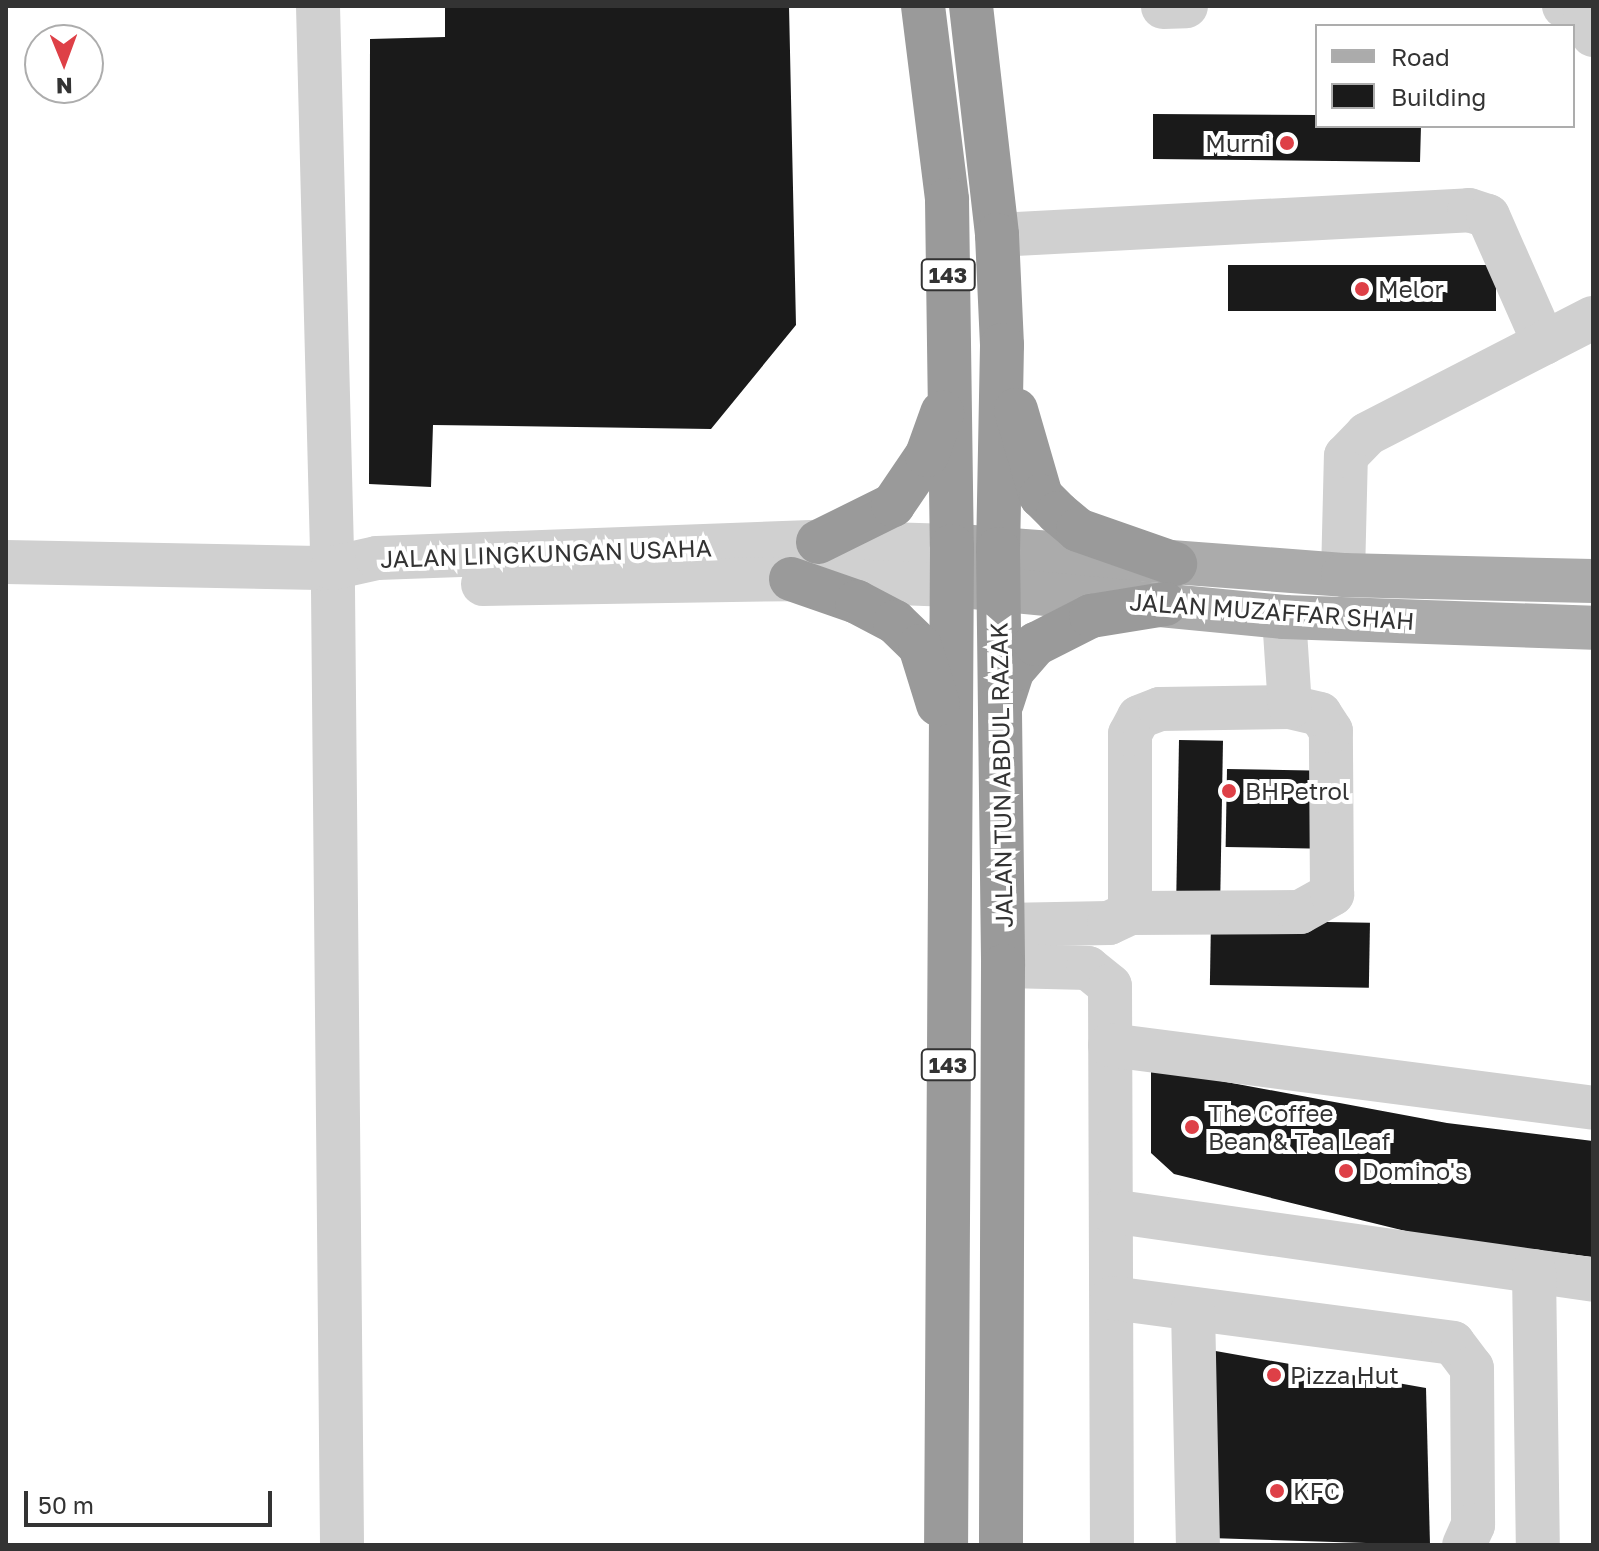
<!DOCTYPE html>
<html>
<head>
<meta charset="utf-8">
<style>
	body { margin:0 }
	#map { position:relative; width:1599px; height:1551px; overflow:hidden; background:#fff; font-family:"Golos Text",sans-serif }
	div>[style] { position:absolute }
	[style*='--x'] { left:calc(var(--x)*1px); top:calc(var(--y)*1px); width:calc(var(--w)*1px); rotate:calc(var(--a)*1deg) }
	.building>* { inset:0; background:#1a1a1a; transform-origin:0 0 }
	.minor>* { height:44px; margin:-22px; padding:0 22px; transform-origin:22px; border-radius:22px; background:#d0d0d0 }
	.major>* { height:44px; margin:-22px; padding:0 22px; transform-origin:22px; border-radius:22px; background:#ababab }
	.highway>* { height:44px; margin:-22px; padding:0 22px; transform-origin:22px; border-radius:22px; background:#9a9a9a }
	.dots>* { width:22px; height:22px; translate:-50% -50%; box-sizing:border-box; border:4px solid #fff; border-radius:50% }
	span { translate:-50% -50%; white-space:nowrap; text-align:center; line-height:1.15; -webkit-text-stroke:8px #fff; paint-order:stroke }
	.shield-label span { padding:2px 6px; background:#fff; border:2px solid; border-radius:6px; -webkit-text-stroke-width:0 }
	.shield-label { font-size:22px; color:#333; font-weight:700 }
	.poi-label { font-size:24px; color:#333 }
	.right { translate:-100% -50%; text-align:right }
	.left { translate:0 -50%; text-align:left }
	.street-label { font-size:24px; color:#333 }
	.frame { position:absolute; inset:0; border:8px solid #333; pointer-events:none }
	.legend { position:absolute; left:1315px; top:24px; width:260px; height:104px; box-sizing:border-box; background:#fff; border:2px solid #adadad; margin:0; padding:10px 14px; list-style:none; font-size:24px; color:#333 }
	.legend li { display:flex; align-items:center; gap:16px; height:40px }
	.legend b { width:40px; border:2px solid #adadad }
	.north { position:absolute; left:24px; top:24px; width:80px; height:80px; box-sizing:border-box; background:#fff; border:2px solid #adadad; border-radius:50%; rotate:179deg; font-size:22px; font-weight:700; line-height:32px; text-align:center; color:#333 }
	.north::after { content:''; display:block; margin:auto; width:28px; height:36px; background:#de4047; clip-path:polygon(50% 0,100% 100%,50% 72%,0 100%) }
	.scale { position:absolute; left:24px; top:1491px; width:248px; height:36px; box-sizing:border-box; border:4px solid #333; border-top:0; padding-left:10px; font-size:24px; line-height:28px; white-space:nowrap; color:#333; -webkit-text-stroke:6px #fff; paint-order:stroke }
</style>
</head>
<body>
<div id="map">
	<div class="building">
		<i style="clip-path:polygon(445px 6px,789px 6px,796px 325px,711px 429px,433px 425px,431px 487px,369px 484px,370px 39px,445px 37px)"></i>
		<i style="clip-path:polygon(1153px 114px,1317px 115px,1317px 126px,1421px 126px,1420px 162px,1153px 159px)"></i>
		<i style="left:1228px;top:265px;width:268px;height:46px"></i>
		<i style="left:1179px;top:740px;width:44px;height:155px;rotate:1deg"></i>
		<i style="left:1227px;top:769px;width:97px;height:78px;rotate:1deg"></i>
		<i style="left:1211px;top:920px;width:159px;height:65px;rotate:1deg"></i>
		<i style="clip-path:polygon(1151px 1068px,1447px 1123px,1593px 1141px,1593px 1257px,1430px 1237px,1174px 1174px,1151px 1153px)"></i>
		<i style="clip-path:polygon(1210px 1350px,1426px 1388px,1430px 1545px,1210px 1538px)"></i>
	</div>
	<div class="minor">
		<i style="--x:318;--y:6;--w:583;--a:88.53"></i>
		<i style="--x:333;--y:589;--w:956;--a:89.46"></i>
		<i style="--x:1564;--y:6;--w:25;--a:34"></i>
		<i style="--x:1585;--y:20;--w:17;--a:62"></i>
		<i style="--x:1163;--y:7;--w:23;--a:-2"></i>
		<i style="--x:997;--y:235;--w:473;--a:-3"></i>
		<i style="--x:1469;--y:210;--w:20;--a:18"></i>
		<i style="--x:1488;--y:216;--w:139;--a:66.2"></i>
		<i style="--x:6;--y:562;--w:326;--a:1.1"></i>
		<i style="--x:332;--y:568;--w:46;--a:-12.5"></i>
		<i style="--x:377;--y:558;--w:441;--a:-2.1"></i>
		<i style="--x:818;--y:542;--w:134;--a:1.7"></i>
		<i style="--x:1343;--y:575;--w:119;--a:-88.6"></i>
		<i style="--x:1346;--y:456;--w:30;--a:-46"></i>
		<i style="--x:1367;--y:434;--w:254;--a:-27.2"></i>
		<i style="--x:483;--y:584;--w:308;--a:-0.9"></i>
		<i style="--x:791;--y:579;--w:161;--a:2.1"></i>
		<i style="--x:1130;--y:913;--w:170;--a:-0.3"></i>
		<i style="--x:1300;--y:912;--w:37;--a:-29"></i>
		<i style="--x:1332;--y:894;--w:163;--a:-90.4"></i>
		<i style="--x:1331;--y:731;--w:20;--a:-123"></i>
		<i style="--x:1320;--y:714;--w:31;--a:-167"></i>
		<i style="--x:1003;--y:925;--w:106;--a:-1.1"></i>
		<i style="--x:1109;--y:923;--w:23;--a:-25"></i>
		<i style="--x:1130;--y:913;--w:179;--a:-90"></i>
		<i style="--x:1130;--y:734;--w:19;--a:-62"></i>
		<i style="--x:1139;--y:717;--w:22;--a:-21"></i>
		<i style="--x:1160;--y:709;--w:130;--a:-0.9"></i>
		<i style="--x:1290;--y:707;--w:90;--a:-93.8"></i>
		<i style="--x:1003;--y:966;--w:85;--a:1.3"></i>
		<i style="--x:1088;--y:968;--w:28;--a:39"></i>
		<i style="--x:1110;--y:986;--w:559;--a:89.8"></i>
		<i style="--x:1110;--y:1045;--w:487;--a:7.4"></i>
		<i style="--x:1111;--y:1211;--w:487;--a:8.1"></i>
		<i style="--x:1534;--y:1271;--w:274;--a:89.2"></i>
		<i style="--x:1112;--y:1298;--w:344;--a:7.5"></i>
		<i style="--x:1453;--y:1343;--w:31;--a:53"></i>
		<i style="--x:1472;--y:1368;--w:157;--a:89.6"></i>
		<i style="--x:1473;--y:1525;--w:22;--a:114"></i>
		<i style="--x:1193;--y:1309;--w:236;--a:88.8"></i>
	</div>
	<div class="major">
		<i style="--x:959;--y:546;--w:385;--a:4.3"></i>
		<i style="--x:1343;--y:575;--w:250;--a:1.4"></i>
		<i style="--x:952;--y:585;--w:334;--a:5.5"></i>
		<i style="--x:1284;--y:617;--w:309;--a:2"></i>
	</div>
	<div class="highway">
		<i style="--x:923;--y:6;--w:195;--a:82.9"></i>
		<i style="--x:947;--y:200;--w:346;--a:89.2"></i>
		<i style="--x:952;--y:546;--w:999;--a:90.34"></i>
		<i style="--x:971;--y:6;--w:230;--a:83.5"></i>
		<i style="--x:997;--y:235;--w:110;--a:87.4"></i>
		<i style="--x:1002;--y:345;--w:204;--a:91.1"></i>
		<i style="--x:998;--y:549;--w:417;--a:89.3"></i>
		<i style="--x:1003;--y:966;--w:579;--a:90.2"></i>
		<i style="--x:1016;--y:410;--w:90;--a:73.8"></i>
		<i style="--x:1041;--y:496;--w:24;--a:45"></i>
		<i style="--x:1058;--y:513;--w:26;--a:40"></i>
		<i style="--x:1078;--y:530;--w:103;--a:19.3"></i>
		<i style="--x:818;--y:542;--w:84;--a:-26.3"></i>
		<i style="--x:893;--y:505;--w:60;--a:-55.8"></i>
		<i style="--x:927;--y:455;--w:45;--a:-70.3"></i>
		<i style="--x:791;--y:579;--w:70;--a:19.2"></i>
		<i style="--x:857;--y:602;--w:43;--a:27.8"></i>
		<i style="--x:895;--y:622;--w:35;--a:44"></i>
		<i style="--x:920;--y:646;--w:61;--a:72.8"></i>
		<i style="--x:1002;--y:703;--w:35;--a:-72"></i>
		<i style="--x:1013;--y:670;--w:35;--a:-49"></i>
		<i style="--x:1036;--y:644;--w:62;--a:-27"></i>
		<i style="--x:1091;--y:616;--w:75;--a:-9.2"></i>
	</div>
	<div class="dots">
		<i style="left:1287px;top:143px;background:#de4047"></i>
		<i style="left:1362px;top:289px;background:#de4047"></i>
		<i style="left:1229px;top:791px;background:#de4047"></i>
		<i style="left:1192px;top:1127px;background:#de4047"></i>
		<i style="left:1346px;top:1171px;background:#de4047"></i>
		<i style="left:1274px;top:1375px;background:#de4047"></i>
		<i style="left:1277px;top:1491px;background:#de4047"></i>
	</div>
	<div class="shield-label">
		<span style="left:948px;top:275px">143</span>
		<span style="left:948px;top:1065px">143</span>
	</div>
	<div class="poi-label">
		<span class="right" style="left:1271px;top:143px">Murni</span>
		<span class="left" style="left:1378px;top:289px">Melor</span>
		<span class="left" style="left:1245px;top:791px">BHPetrol</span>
		<span class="left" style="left:1208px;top:1127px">The Coffee<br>Bean &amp; Tea Leaf</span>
		<span class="left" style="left:1362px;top:1171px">Domino's</span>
		<span class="left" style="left:1290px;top:1375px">Pizza Hut</span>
		<span class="left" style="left:1293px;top:1491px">KFC</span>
	</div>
	<div class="street-label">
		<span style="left:546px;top:553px;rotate:-2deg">JALAN LINGKUNGAN USAHA</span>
		<span style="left:1272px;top:611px;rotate:4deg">JALAN MUZAFFAR SHAH</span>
		<span style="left:1001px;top:775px;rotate:-91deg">JALAN TUN ABDUL RAZAK</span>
	</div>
	<div class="frame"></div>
	<ul class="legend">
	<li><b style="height:10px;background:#ababab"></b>Road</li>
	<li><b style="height:22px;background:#1a1a1a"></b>Building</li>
	</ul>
	<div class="north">N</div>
	<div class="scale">50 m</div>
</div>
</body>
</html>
